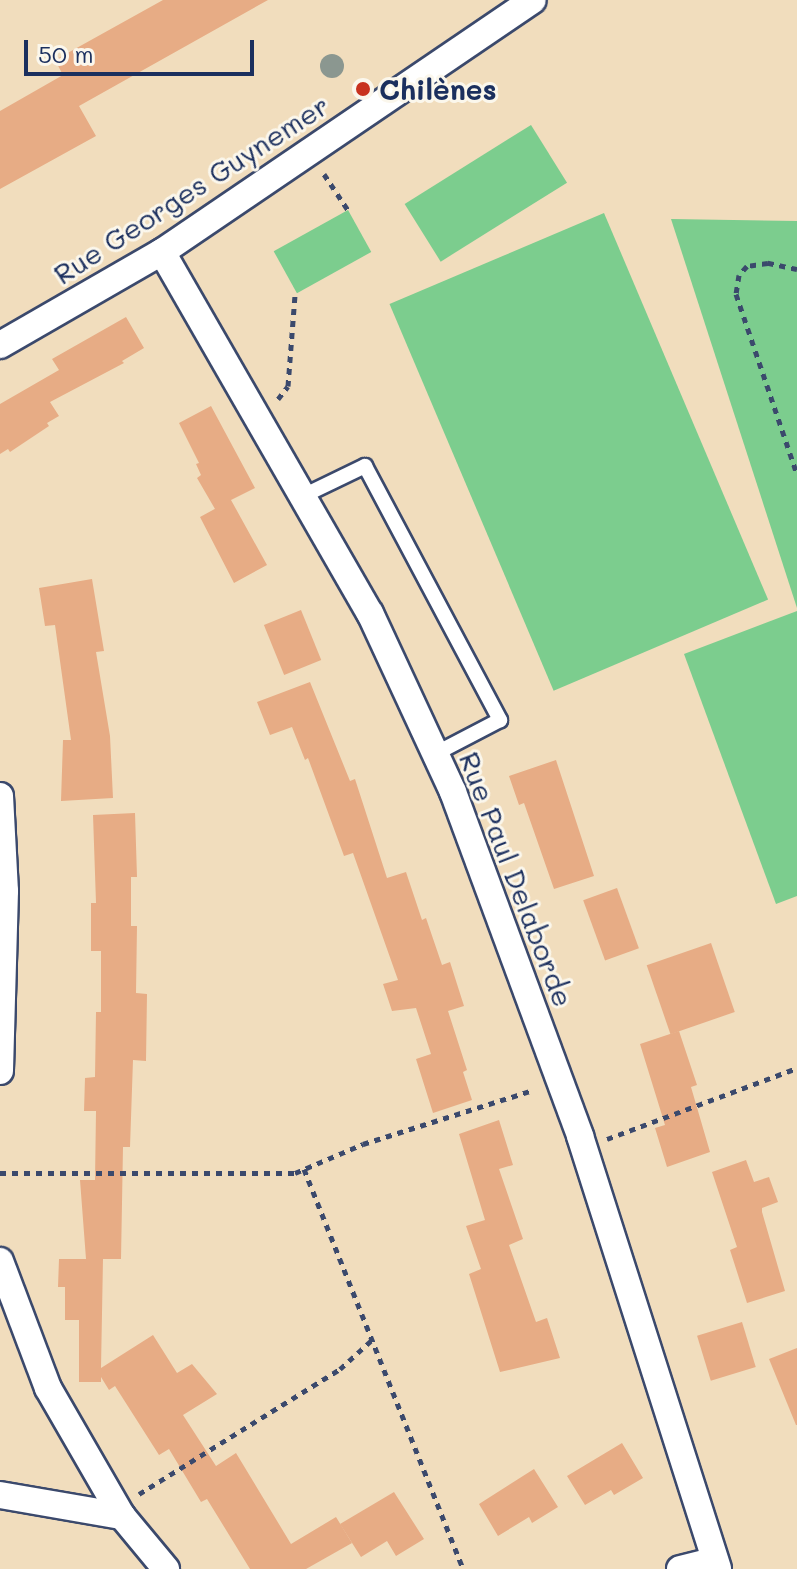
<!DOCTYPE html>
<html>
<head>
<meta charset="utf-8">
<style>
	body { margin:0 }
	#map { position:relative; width:797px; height:1569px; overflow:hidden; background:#f1ddbd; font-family:Mali,sans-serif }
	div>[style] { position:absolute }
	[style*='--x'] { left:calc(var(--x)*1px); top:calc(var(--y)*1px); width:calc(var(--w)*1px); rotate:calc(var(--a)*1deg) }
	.green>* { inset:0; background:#7ccd8e; transform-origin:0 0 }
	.building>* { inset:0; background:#e7ac85; transform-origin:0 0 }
	.path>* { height:5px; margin-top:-2.5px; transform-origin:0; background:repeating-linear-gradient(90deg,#3b496c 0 6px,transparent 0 12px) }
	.roads { filter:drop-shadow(2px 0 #3b496c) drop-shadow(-2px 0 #3b496c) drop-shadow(0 2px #3b496c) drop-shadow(0 -2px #3b496c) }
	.service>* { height:14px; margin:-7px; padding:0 7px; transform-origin:7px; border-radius:7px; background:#fff }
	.minor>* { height:26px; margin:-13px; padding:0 13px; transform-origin:13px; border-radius:13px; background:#fff }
	.trees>* { width:24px; height:24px; margin:-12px; border-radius:50%; background:#8b9790 }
	.dots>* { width:22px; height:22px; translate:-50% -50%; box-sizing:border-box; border:4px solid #fbf7ec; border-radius:50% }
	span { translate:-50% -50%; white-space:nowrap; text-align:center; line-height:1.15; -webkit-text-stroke:6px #fbf7ec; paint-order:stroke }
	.poi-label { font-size:28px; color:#1b2f5e; font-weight:700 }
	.left { translate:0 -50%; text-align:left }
	.street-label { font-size:28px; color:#1b2f5e }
	.scale { position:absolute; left:24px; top:40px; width:230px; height:36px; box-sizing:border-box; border:4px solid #1b2f5e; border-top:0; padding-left:10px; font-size:24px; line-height:28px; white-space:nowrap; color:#1b2f5e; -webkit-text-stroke:6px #fbf7ec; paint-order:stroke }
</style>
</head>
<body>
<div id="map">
	<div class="green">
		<i style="left:531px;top:125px;width:68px;height:149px;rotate:58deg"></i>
		<i style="left:348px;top:210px;width:48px;height:85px;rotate:61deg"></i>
		<i style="left:604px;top:213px;width:420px;height:233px;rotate:67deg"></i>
		<i style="clip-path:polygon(671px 219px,797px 221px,797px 608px)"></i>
		<i style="clip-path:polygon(797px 611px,797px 896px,776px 904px,684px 654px)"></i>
	</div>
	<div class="building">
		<i style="clip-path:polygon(163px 0,268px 0,79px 106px,96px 136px,0 189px,0 111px,63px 75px,55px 60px)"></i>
		<i style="clip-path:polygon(126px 317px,144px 348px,122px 361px,124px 363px,50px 402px,59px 416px,47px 423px,49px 426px,10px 452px,8px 449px,0 454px,0 404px,59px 370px,52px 359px)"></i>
		<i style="clip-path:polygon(211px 406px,255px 488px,231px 500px,267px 565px,234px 583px,200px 517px,222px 505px,215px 509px,197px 478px,201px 475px,196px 464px,199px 463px,179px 423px)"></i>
		<i style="clip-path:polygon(92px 579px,104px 651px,96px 652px,110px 736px,113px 798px,61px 801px,63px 740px,71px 740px,55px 625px,45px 626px,39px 588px)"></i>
		<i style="left:301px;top:610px;width:54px;height:40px;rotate:68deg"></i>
		<i style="clip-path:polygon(310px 682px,350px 781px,355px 779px,387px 878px,406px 872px,422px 920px,426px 918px,442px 965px,450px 962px,464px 1006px,448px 1011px,467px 1070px,463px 1072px,472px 1100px,433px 1113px,416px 1059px,431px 1054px,416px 1008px,392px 1011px,383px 984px,398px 980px,353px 853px,344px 856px,308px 758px,305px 760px,292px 727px,270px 735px,257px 702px)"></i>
		<i style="clip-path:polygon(556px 760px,594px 876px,554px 889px,524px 803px,519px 805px,509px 776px)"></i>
		<i style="clip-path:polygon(135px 813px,137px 877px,131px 877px,131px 926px,137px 926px,136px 993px,147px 994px,146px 1061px,133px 1060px,130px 1147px,123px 1147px,121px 1259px,86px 1259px,80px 1180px,95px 1180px,96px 1111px,84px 1111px,85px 1078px,95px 1077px,96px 1012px,101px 1012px,101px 951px,91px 951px,91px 903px,96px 903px,93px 815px)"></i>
		<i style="left:617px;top:888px;width:64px;height:36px;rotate:70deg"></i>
		<i style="left:711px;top:943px;width:73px;height:68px;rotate:71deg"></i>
		<i style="clip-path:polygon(679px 1031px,697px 1085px,691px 1087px,710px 1152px,667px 1167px,655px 1128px,665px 1125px,640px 1044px)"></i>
		<i style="clip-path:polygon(499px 1120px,513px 1165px,499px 1169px,523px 1239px,509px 1245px,536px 1322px,547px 1318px,560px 1358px,500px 1372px,469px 1274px,481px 1269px,466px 1226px,485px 1220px,459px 1134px)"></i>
		<i style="clip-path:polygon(746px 1160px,754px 1182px,769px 1177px,778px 1202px,762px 1208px,762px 1212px,785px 1291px,747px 1303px,730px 1250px,737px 1247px,712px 1172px)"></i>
		<i style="clip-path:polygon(59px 1259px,103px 1259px,101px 1368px,153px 1335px,177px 1373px,192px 1364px,217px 1394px,183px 1415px,216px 1466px,236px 1453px,291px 1544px,336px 1517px,352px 1543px,306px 1569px,250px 1569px,207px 1499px,201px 1502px,169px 1449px,159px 1455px,115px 1386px,109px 1390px,101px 1377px,101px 1382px,79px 1382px,79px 1320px,65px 1320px,65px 1287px,58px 1287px)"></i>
		<i style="left:742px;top:1322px;width:47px;height:47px;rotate:73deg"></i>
		<i style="clip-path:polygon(797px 1348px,797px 1425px,796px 1425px,769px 1359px)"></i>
		<i style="clip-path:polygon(622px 1443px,643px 1478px,614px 1495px,611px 1490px,585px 1505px,567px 1476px)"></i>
		<i style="clip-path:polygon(534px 1469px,558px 1507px,532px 1523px,529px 1517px,498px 1536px,479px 1504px)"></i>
		<i style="clip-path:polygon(394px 1492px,424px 1539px,396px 1556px,387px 1541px,361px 1557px,340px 1524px)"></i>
	</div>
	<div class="path">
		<i style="--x:324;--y:174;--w:43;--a:56.3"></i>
		<i style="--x:797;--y:269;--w:30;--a:-168"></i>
		<i style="--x:768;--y:263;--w:21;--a:172"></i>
		<i style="--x:747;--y:266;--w:12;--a:132"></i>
		<i style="--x:739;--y:275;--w:19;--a:99"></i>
		<i style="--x:736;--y:294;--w:190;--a:71.3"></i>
		<i style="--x:278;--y:399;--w:16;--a:-52"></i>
		<i style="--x:288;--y:386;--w:92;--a:-85.6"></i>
		<i style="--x:607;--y:1139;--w:203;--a:-20.5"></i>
		<i style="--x:304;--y:1169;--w:430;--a:68.3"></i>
		<i style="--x:0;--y:1173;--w:295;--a:0"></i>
		<i style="--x:295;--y:1173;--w:74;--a:-23.1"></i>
		<i style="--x:363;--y:1144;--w:178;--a:-17.6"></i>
		<i style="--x:139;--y:1494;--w:237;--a:-31.9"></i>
		<i style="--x:340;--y:1369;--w:46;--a:-42.4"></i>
	</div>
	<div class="roads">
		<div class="service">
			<i style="--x:303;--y:496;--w:69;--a:-25.8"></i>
			<i style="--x:365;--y:466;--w:288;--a:62"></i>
			<i style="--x:500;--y:720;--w:73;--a:152.4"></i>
		</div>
		<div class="minor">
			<i style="--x:162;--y:252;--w:417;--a:60.1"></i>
			<i style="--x:370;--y:613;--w:197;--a:65.1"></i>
			<i style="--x:453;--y:792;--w:367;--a:69.7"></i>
			<i style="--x:580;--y:1136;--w:454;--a:72.3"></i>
			<i style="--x:0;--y:345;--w:187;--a:-29.9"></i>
			<i style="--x:162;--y:252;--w:448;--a:-34.2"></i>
			<i style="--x:0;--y:796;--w:95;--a:87"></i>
			<i style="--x:5;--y:891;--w:180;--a:91.6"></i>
			<i style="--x:0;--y:1261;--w:136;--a:69.3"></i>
			<i style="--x:48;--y:1388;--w:148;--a:60"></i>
			<i style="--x:122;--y:1516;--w:69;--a:50.3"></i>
			<i style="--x:0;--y:1495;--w:124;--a:9.8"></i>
			<i style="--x:680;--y:1569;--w:34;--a:-14"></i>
		</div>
	</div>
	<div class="trees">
		<i style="left:332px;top:66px"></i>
	</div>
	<div class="dots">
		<i style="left:363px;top:89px;background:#c8321e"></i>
	</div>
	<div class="poi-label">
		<span class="left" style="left:379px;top:89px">Chilènes</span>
	</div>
	<div class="street-label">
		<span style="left:191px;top:189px;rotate:-33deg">Rue Georges Guynemer</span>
		<span style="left:517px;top:879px;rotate:69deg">Rue Paul Delaborde</span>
	</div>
	<div class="scale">50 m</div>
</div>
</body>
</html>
